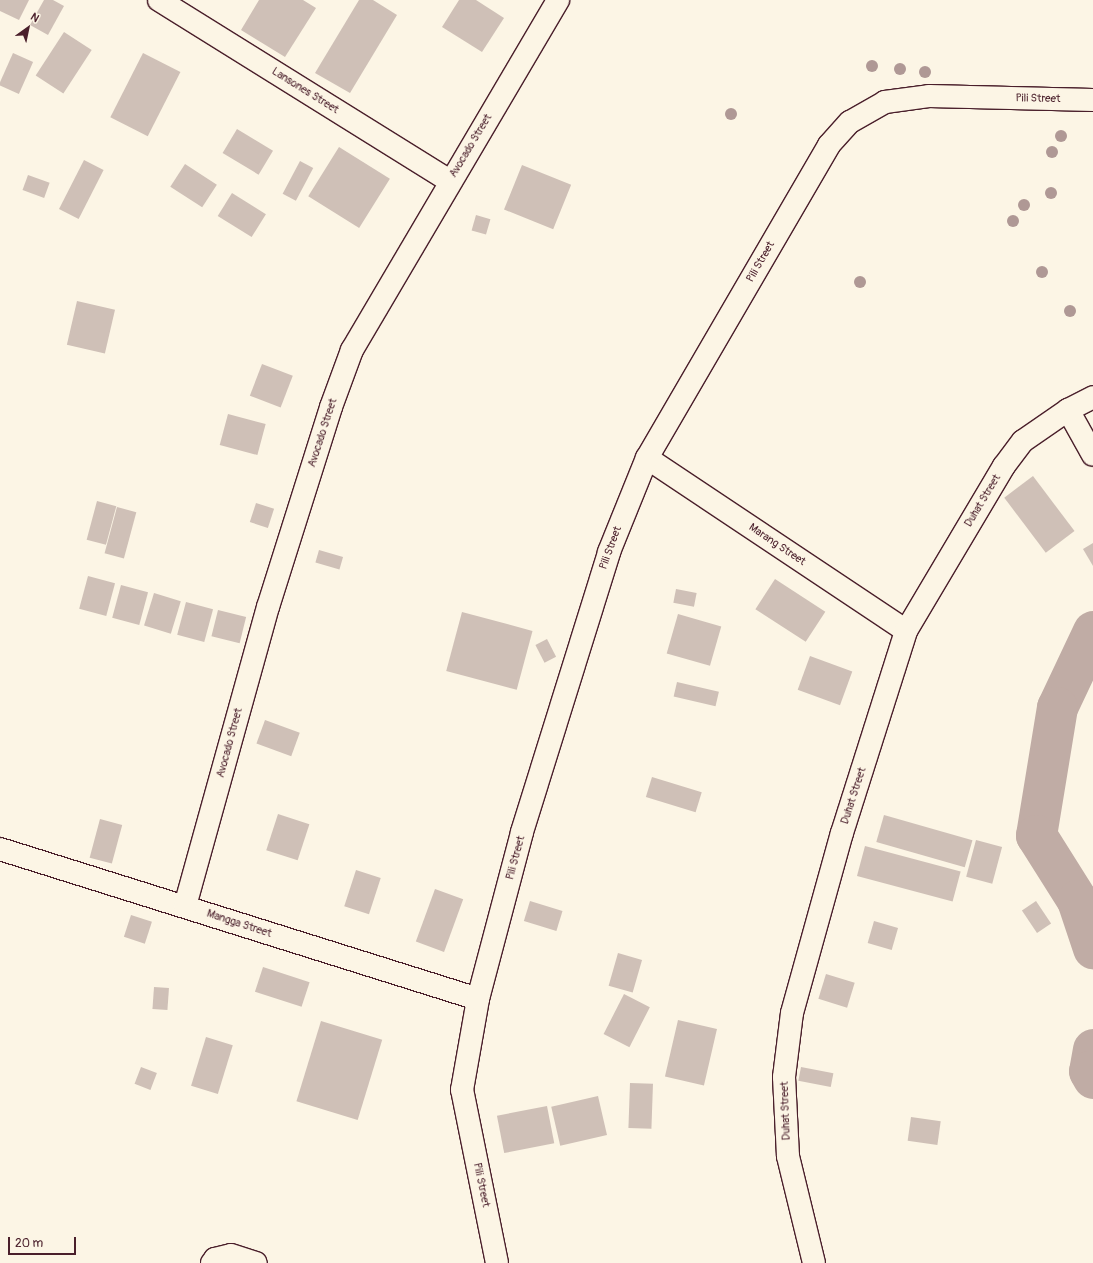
<!DOCTYPE html>
<html>
<head>
<meta charset="utf-8">
<style>
	body { margin:0 }
	#map { position:relative; width:1093px; height:1263px; overflow:hidden; background:#fcf5e5; font-family:Pangolin,sans-serif }
	div>[style] { position:absolute }
	[style*='--x'] { left:calc(var(--x)*1px); top:calc(var(--y)*1px); width:calc(var(--w)*1px); rotate:calc(var(--a)*1deg) }
	.river>* { height:41px; margin:-20.5px; padding:0 20.5px; transform-origin:20.5px; border-radius:20.5px; background:#c0aca5 }
	.building>* { inset:0; background:#cfc0b7; transform-origin:0 0 }
	.roads { filter:drop-shadow(1px 0 #4a1f2b) drop-shadow(-1px 0 #4a1f2b) drop-shadow(0 1px #4a1f2b) drop-shadow(0 -1px #4a1f2b) }
	.minor>* { height:22px; margin:-11px; padding:0 11px; transform-origin:11px; border-radius:11px; background:#fcf5e5 }
	.trees>* { width:12px; height:12px; margin:-6px; border-radius:50%; background:#af9895 }
	span { translate:-50% -50%; white-space:nowrap; text-align:center; line-height:1.15; -webkit-text-stroke:3px #fcf5e5; paint-order:stroke }
	.street-label { font-size:11px; color:#4a1f2b }
	.north { position:absolute; left:8px; top:8px; width:40px; height:40px; -webkit-text-stroke:3px #fcf5e5; paint-order:stroke; rotate:33deg; font-size:11px; font-weight:700; line-height:16px; text-align:center; color:#4a1f2b }
	.north::after { content:''; display:block; margin:auto; width:14px; height:18px; background:#4a1f2b; clip-path:polygon(50% 0,100% 100%,50% 72%,0 100%) }
	.scale { position:absolute; left:8px; top:1237px; width:68px; height:18px; box-sizing:border-box; border:2px solid #4a1f2b; border-top:0; padding-left:5px; font-size:12px; line-height:14px; white-space:nowrap; color:#4a1f2b; -webkit-text-stroke:3px #fcf5e5; paint-order:stroke }
</style>
</head>
<body>
<div id="map">
	<div class="river">
		<i style="--x:1093;--y:631;--w:84;--a:115.3"></i>
		<i style="--x:1057;--y:707;--w:130;--a:99.3"></i>
		<i style="--x:1036;--y:835;--w:77;--a:57.8"></i>
		<i style="--x:1077;--y:900;--w:51;--a:71.6"></i>
		<i style="--x:1093;--y:1049;--w:22;--a:100"></i>
		<i style="--x:1089;--y:1071;--w:8;--a:60"></i>
	</div>
	<div class="building">
		<i style="clip-path:polygon(0 0,29px 0,19px 20px,0 11px)"></i>
		<i style="clip-path:polygon(44px 0,53px 0,64px 6px,48px 35px,30px 25px)"></i>
		<i style="clip-path:polygon(259px 0,303px 0,316px 8px,285px 57px,241px 30px)"></i>
		<i style="clip-path:polygon(359px 0,373px 0,397px 15px,350px 93px,315px 73px)"></i>
		<i style="clip-path:polygon(459px 0,476px 0,504px 18px,482px 52px,442px 27px)"></i>
		<i style="left:64px;top:32px;width:33px;height:52px;rotate:33deg"></i>
		<i style="left:13px;top:53px;width:22px;height:35px;rotate:24deg"></i>
		<i style="left:143px;top:53px;width:42px;height:72px;rotate:27deg"></i>
		<i style="left:237px;top:129px;width:42px;height:28px;rotate:31deg"></i>
		<i style="left:339px;top:147px;width:60px;height:58px;rotate:32deg"></i>
		<i style="left:84px;top:160px;width:22px;height:55px;rotate:27deg"></i>
		<i style="left:300px;top:161px;width:15px;height:37px;rotate:28deg"></i>
		<i style="left:185px;top:164px;width:38px;height:27px;rotate:33deg"></i>
		<i style="left:522px;top:165px;width:53px;height:48px;rotate:22deg"></i>
		<i style="left:28px;top:175px;width:23px;height:16px;rotate:20deg"></i>
		<i style="left:232px;top:193px;width:40px;height:27px;rotate:32deg"></i>
		<i style="left:476px;top:215px;width:15px;height:16px;rotate:16deg"></i>
		<i style="left:77px;top:301px;width:39px;height:45px;rotate:13deg"></i>
		<i style="left:262px;top:364px;width:33px;height:34px;rotate:21deg"></i>
		<i style="left:228px;top:414px;width:39px;height:32px;rotate:15deg"></i>
		<i style="left:1033px;top:476px;width:69px;height:36px;rotate:53deg"></i>
		<i style="left:97px;top:501px;width:20px;height:40px;rotate:15deg"></i>
		<i style="left:256px;top:503px;width:19px;height:20px;rotate:18deg"></i>
		<i style="left:117px;top:507px;width:20px;height:48px;rotate:15deg"></i>
		<i style="clip-path:polygon(1093px 543px,1093px 566px,1083px 549px)"></i>
		<i style="left:319px;top:550px;width:25px;height:13px;rotate:16deg"></i>
		<i style="left:88px;top:576px;width:28px;height:34px;rotate:15deg"></i>
		<i style="left:775px;top:579px;width:60px;height:36px;rotate:33deg"></i>
		<i style="left:121px;top:585px;width:28px;height:34px;rotate:15deg"></i>
		<i style="left:676px;top:589px;width:21px;height:14px;rotate:11deg"></i>
		<i style="left:154px;top:593px;width:28px;height:34px;rotate:17deg"></i>
		<i style="left:186px;top:602px;width:28px;height:34px;rotate:15deg"></i>
		<i style="left:218px;top:610px;width:29px;height:27px;rotate:14deg"></i>
		<i style="left:462px;top:612px;width:73px;height:61px;rotate:15deg"></i>
		<i style="left:678px;top:614px;width:45px;height:41px;rotate:16deg"></i>
		<i style="left:547px;top:639px;width:20px;height:13px;rotate:63deg"></i>
		<i style="left:810px;top:656px;width:45px;height:36px;rotate:20deg"></i>
		<i style="left:677px;top:682px;width:43px;height:15px;rotate:13deg"></i>
		<i style="left:265px;top:720px;width:37px;height:25px;rotate:20deg"></i>
		<i style="left:652px;top:777px;width:52px;height:21px;rotate:17deg"></i>
		<i style="left:278px;top:814px;width:33px;height:38px;rotate:18deg"></i>
		<i style="left:884px;top:815px;width:92px;height:28px;rotate:16deg"></i>
		<i style="left:100px;top:819px;width:23px;height:40px;rotate:15deg"></i>
		<i style="left:976px;top:840px;width:27px;height:38px;rotate:15deg"></i>
		<i style="left:865px;top:846px;width:99px;height:31px;rotate:15deg"></i>
		<i style="left:356px;top:870px;width:26px;height:38px;rotate:18deg"></i>
		<i style="left:435px;top:889px;width:30px;height:56px;rotate:20deg"></i>
		<i style="left:530px;top:901px;width:34px;height:21px;rotate:17deg"></i>
		<i style="left:1036px;top:901px;width:27px;height:17px;rotate:56deg"></i>
		<i style="left:131px;top:915px;width:22px;height:23px;rotate:18deg"></i>
		<i style="left:874px;top:921px;width:25px;height:23px;rotate:16deg"></i>
		<i style="left:618px;top:953px;width:25px;height:34px;rotate:16deg"></i>
		<i style="left:263px;top:967px;width:49px;height:26px;rotate:18deg"></i>
		<i style="left:826px;top:974px;width:30px;height:26px;rotate:17deg"></i>
		<i style="left:154px;top:987px;width:15px;height:22px;rotate:4deg"></i>
		<i style="left:624px;top:994px;width:29px;height:45px;rotate:27deg"></i>
		<i style="left:678px;top:1020px;width:40px;height:58px;rotate:13deg"></i>
		<i style="left:321px;top:1021px;width:64px;height:84px;rotate:17deg"></i>
		<i style="left:206px;top:1037px;width:28px;height:51px;rotate:17deg"></i>
		<i style="left:141px;top:1067px;width:17px;height:18px;rotate:21deg"></i>
		<i style="left:801px;top:1067px;width:33px;height:14px;rotate:11deg"></i>
		<i style="left:630px;top:1083px;width:23px;height:45px;rotate:2deg"></i>
		<i style="left:598px;top:1096px;width:40px;height:48px;rotate:77deg"></i>
		<i style="left:547px;top:1106px;width:38px;height:51px;rotate:79deg"></i>
		<i style="left:911px;top:1117px;width:30px;height:24px;rotate:8deg"></i>
	</div>
	<div class="roads">
		<div class="minor">
			<i style="--x:159;--y:0;--w:343;--a:31.9"></i>
			<i style="--x:1068;--y:410;--w:51;--a:60.9"></i>
			<i style="--x:647;--y:458;--w:311;--a:33.7"></i>
			<i style="--x:0;--y:849;--w:501;--a:17.42"></i>
			<i style="--x:185;--y:906;--w:310;--a:-74.5"></i>
			<i style="--x:268;--y:607;--w:210;--a:-72.5"></i>
			<i style="--x:331;--y:407;--w:61;--a:-69.8"></i>
			<i style="--x:352;--y:350;--w:406;--a:-59.5"></i>
			<i style="--x:212;--y:1263;--w:5;--a:-53"></i>
			<i style="--x:215;--y:1259;--w:16;--a:-14"></i>
			<i style="--x:231;--y:1255;--w:26;--a:18"></i>
			<i style="--x:497;--y:1263;--w:177;--a:-101.4"></i>
			<i style="--x:462;--y:1090;--w:92;--a:-80"></i>
			<i style="--x:478;--y:999;--w:173;--a:-75.2"></i>
			<i style="--x:522;--y:832;--w:293;--a:-72.7"></i>
			<i style="--x:609;--y:552;--w:101;--a:-68"></i>
			<i style="--x:647;--y:458;--w:362;--a:-59.8"></i>
			<i style="--x:829;--y:145;--w:31;--a:-48"></i>
			<i style="--x:850;--y:122;--w:40;--a:-29.7"></i>
			<i style="--x:885;--y:102;--w:44;--a:-7.8"></i>
			<i style="--x:929;--y:96;--w:164;--a:1.4"></i>
			<i style="--x:814;--y:1263;--w:110;--a:-103.7"></i>
			<i style="--x:788;--y:1156;--w:79;--a:-92.9"></i>
			<i style="--x:784;--y:1077;--w:64;--a:-82.9"></i>
			<i style="--x:792;--y:1013;--w:187;--a:-74.5"></i>
			<i style="--x:842;--y:833;--w:212;--a:-72.4"></i>
			<i style="--x:906;--y:631;--w:192;--a:-59.3"></i>
			<i style="--x:1004;--y:466;--w:31;--a:-53"></i>
			<i style="--x:1023;--y:441;--w:55;--a:-34.6"></i>
			<i style="--x:1068;--y:410;--w:28;--a:-27"></i>
		</div>
	</div>
	<div class="trees">
		<i style="left:872px;top:66px"></i>
		<i style="left:900px;top:69px"></i>
		<i style="left:925px;top:72px"></i>
		<i style="left:731px;top:114px"></i>
		<i style="left:1061px;top:136px"></i>
		<i style="left:1052px;top:152px"></i>
		<i style="left:1051px;top:193px"></i>
		<i style="left:1024px;top:205px"></i>
		<i style="left:1013px;top:221px"></i>
		<i style="left:1042px;top:272px"></i>
		<i style="left:860px;top:282px"></i>
		<i style="left:1070px;top:311px"></i>
	</div>
	<div class="street-label">
		<span style="left:305px;top:91px;rotate:32deg">Lansones Street</span>
		<span style="left:1038px;top:99px;rotate:1deg">Pili Street</span>
		<span style="left:471px;top:146px;rotate:-59deg">Avocado Street</span>
		<span style="left:761px;top:262px;rotate:-60deg">Pili Street</span>
		<span style="left:323px;top:433px;rotate:-72deg">Avocado Street</span>
		<span style="left:983px;top:501px;rotate:-59deg">Duhat Street</span>
		<span style="left:777px;top:545px;rotate:34deg">Marang Street</span>
		<span style="left:611px;top:548px;rotate:-70deg">Pili Street</span>
		<span style="left:230px;top:743px;rotate:-75deg">Avocado Street</span>
		<span style="left:854px;top:796px;rotate:-72deg">Duhat Street</span>
		<span style="left:516px;top:858px;rotate:-75deg">Pili Street</span>
		<span style="left:239px;top:924px;rotate:18deg">Mangga Street</span>
		<span style="left:786px;top:1111px;rotate:-92deg">Duhat Street</span>
		<span style="left:481px;top:1185px;rotate:78deg">Pili Street</span>
	</div>
	<div class="north">N</div>
	<div class="scale">20 m</div>
</div>
</body>
</html>
